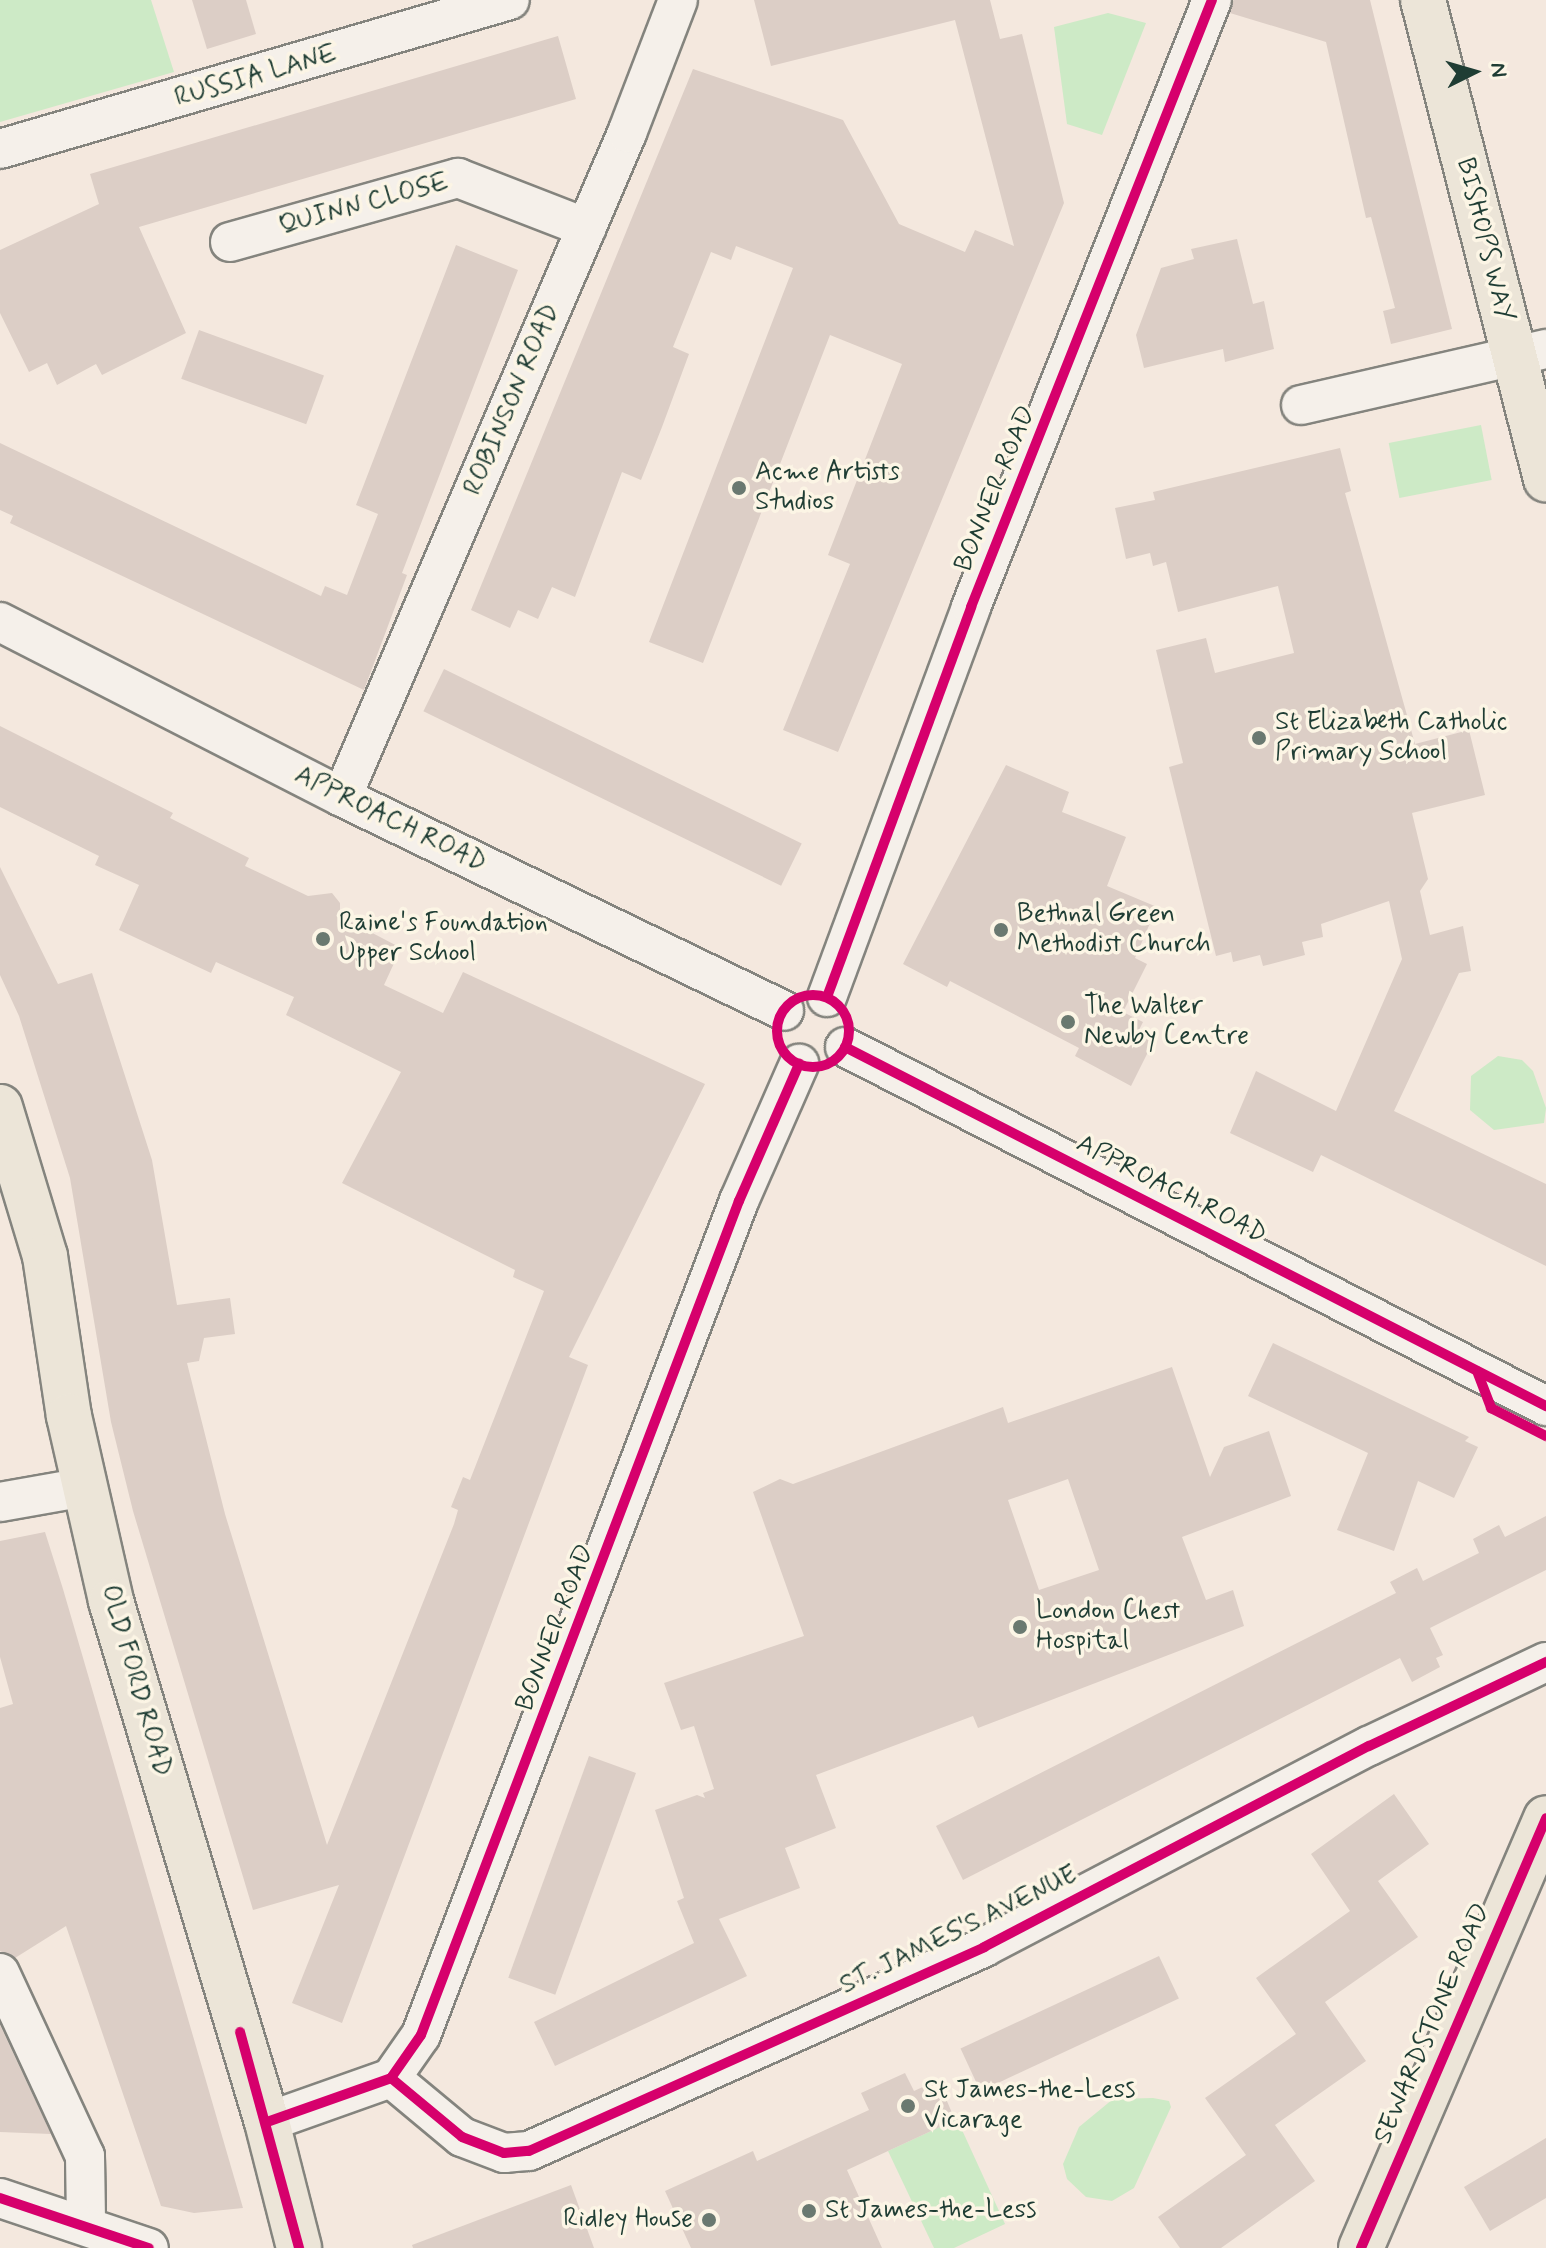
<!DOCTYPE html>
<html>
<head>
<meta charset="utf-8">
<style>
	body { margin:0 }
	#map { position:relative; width:1546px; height:2248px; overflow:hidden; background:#f4e8de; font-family:Mynerve,sans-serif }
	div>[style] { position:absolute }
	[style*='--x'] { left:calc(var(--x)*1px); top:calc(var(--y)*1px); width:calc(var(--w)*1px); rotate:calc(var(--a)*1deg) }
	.green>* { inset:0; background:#cdeac6; transform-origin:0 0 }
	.building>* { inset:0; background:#dccec6; transform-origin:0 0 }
	.roads { filter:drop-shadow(2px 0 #84847e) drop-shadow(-2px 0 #84847e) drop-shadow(0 2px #84847e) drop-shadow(0 -2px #84847e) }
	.minor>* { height:38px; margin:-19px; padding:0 19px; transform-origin:19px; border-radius:19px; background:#f5f0ea }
	.major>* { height:44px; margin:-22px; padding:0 22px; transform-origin:22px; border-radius:22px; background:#ece5d8 }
	.cycleway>* { height:10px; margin:-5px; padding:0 5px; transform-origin:5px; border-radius:5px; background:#d6006c }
	.cycleway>.ring { margin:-5px; padding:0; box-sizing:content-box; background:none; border:10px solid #d6006c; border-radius:50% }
	.dots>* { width:22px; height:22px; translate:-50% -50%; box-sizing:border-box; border:4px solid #fcf5e5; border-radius:50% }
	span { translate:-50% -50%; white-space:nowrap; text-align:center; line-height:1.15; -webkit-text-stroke:7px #fcf5e5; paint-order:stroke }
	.street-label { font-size:26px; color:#1f3d34 }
	.poi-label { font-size:26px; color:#1f3d34 }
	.left { translate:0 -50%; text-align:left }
	.right { translate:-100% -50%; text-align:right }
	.north { position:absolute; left:1434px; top:32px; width:80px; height:80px; -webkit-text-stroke:6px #fcf5e5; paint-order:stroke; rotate:85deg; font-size:22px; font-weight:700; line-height:32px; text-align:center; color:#1f3d34 }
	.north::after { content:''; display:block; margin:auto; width:28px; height:36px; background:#1f3d34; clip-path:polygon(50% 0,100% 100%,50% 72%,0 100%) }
</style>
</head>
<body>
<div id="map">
	<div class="green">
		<i style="clip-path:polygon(0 0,151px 0,174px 72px,0 122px)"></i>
		<i style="clip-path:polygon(1108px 13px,1146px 23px,1102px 135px,1067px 124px,1054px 27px)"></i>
		<i style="left:1481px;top:425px;width:56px;height:94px;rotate:79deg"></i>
		<i style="clip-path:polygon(1498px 1056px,1522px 1060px,1533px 1071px,1546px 1108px,1544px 1123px,1494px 1130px,1470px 1110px,1471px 1076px)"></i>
		<i style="clip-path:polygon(1153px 2098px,1169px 2101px,1171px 2107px,1134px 2188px,1112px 2201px,1086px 2197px,1067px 2179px,1063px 2164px,1079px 2127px,1113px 2099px)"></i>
		<i style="clip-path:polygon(957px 2119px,1005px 2224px,954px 2248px,934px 2248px,888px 2151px)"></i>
	</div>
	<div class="building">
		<i style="clip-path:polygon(192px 0,246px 0,256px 34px,207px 49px)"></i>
		<i style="clip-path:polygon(754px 0,990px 0,1000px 39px,1022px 34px,1064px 203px,838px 752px,783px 730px,850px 564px,828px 555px,902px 364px,830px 335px,703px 663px,649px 642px,793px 268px,736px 246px,731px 260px,711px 252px,673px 347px,689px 354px,662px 427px,641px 480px,622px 472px,575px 597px,552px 587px,538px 619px,518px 610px,510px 628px,471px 610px,693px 69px,843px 120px,899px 224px,965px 252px,975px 230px,1014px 246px,955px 20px,771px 66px)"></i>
		<i style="clip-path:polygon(1234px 0,1370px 0,1452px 329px,1391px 344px,1383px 311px,1395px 308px,1371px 217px,1366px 218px,1326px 42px,1230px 13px)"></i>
		<i style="clip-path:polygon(558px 36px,576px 99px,139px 227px,186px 333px,102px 375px,96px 364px,57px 385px,47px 363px,29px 372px,0 313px,0 250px,99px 204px,90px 174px)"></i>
		<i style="clip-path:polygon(1237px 239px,1253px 304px,1264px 301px,1274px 349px,1225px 362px,1223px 349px,1144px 368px,1136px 335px,1161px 268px,1194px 259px,1191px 249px)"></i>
		<i style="clip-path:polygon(456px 245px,518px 270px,402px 573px,407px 575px,364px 690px,10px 523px,13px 516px,0 510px,0 443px,321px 596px,325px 586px,347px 595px,378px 514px,356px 505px)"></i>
		<i style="left:199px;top:330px;width:133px;height:52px;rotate:20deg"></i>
		<i style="clip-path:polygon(1340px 448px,1351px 491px,1345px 493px,1415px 744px,1469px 730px,1485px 795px,1412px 813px,1428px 879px,1420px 891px,1430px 935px,1463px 926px,1471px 971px,1459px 973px,1394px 1111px,1546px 1184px,1546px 1266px,1321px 1155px,1313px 1172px,1230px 1133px,1256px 1071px,1336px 1111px,1402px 959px,1389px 901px,1321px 924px,1323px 937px,1302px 942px,1305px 955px,1263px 966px,1260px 955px,1233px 962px,1231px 952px,1216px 956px,1169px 767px,1183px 763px,1156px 650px,1206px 638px,1215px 673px,1294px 653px,1278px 586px,1178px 612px,1166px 562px,1153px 566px,1150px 553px,1126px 559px,1115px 508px,1155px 500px,1153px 492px)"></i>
		<i style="left:444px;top:669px;width:398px;height:47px;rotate:26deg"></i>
		<i style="clip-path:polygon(0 726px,173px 813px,170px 818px,249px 858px,245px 866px,308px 896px,332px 893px,340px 903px,340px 916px,401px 948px,384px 985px,443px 1013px,463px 972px,705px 1084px,569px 1357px,588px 1365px,342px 2023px,292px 2003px,339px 1885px,253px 1910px,133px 1511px,111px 1422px,70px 1178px,19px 1016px,0 975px,0 867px,58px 984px,92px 973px,152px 1160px,177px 1305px,230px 1298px,235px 1334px,204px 1338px,199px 1361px,187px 1363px,225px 1514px,327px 1845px,454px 1524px,458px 1510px,451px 1507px,463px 1477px,470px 1480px,544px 1291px,513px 1277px,515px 1270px,342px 1183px,401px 1072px,286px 1015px,294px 997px,216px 962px,211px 973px,119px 930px,139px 885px,95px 865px,99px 856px,0 807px)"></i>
		<i style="clip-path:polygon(1006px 765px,1069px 792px,1062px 812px,1126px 837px,1107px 886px,1157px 907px,1135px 958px,1147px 964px,1123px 1012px,1143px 1022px,1139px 1030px,1155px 1038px,1131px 1086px,1075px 1056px,1079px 1048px,950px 981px,947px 987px,903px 964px)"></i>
		<i style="clip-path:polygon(1273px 1343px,1469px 1437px,1465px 1441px,1478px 1447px,1454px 1498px,1418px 1481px,1394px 1551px,1337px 1530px,1368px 1453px,1248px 1396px)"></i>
		<i style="clip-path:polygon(evenodd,1172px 1367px,1210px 1477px,1224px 1447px,1269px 1431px,1291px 1496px,1182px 1537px,1206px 1600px,1233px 1590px,1244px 1626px,978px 1728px,973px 1716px,816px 1775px,836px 1828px,785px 1848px,800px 1888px,719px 1919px,747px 1976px,555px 2066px,534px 2022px,694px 1943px,677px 1901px,684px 1898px,655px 1810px,697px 1795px,705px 1798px,703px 1793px,714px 1789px,694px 1726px,681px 1730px,664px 1683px,804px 1636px,753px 1492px,780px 1479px,793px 1484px,1003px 1407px,1008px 1423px,1172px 1367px,1068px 1479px,1099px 1570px,1039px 1590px,1008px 1500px,1068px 1479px)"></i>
		<i style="clip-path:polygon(1546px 1516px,1546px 1570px,1430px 1628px,1443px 1655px,1436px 1658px,1440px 1667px,1412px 1682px,1400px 1658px,963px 1880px,936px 1826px,1396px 1593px,1390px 1582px,1417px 1568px,1423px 1581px,1479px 1553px,1473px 1539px,1499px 1525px,1505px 1537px)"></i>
		<i style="clip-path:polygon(45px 1532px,63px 1589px,243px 2208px,194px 2213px,161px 2206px,66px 1926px,15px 1958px,0 1951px,0 1708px,13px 1704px,0 1657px,0 1541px)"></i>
		<i style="left:589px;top:1756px;width:50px;height:236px;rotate:20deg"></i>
		<i style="clip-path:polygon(1394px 1794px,1429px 1844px,1378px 1881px,1418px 1937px,1325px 2002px,1366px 2061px,1275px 2125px,1315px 2181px,1221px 2248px,1180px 2248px,1158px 2217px,1246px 2155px,1205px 2098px,1296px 2034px,1256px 1978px,1350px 1911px,1311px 1854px)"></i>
		<i style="left:1159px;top:1956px;width:47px;height:219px;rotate:65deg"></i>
		<i style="clip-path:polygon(0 2025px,51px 2134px,0 2132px)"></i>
		<i style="clip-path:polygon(905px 2073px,914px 2091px,938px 2080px,955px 2120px,847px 2170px,882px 2248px,691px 2248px,665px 2191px,753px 2151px,757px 2161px,869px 2110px,861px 2093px)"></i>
		<i style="clip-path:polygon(1546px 2138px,1546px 2198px,1490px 2231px,1464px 2187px)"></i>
		<i style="clip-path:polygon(571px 2185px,594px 2248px,413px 2248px,412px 2245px)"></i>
	</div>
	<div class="roads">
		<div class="minor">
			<i style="--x:0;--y:149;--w:531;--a:-16.29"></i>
			<i style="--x:230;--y:242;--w:237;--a:-15.7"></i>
			<i style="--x:458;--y:178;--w:138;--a:21.2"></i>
			<i style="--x:1301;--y:405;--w:251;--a:-12.9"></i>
			<i style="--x:0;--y:622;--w:384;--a:27.1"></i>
			<i style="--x:342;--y:797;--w:491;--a:25.8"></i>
			<i style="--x:342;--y:797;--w:723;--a:-66.77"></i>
			<i style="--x:627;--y:133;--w:142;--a:-69"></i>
			<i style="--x:827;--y:997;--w:416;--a:-69.7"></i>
			<i style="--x:971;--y:607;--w:653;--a:-68.35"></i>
			<i style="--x:845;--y:1047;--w:788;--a:27.12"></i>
			<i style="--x:0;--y:1502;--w:86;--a:-10"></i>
			<i style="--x:0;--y:1973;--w:202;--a:65.1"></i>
			<i style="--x:85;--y:2156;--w:67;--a:89.1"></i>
			<i style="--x:391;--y:2078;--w:92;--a:39.7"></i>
			<i style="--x:462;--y:2137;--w:45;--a:20.9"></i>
			<i style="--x:504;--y:2153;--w:25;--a:-5"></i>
			<i style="--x:529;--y:2151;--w:499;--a:-24.1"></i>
			<i style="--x:984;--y:1947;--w:434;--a:-27.6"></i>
			<i style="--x:1369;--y:1746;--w:196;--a:-25.4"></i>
			<i style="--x:267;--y:2122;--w:132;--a:-19.5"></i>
			<i style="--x:391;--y:2078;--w:52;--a:-55.1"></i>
			<i style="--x:421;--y:2035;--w:893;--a:-69.13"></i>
			<i style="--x:739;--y:1201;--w:150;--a:-66.3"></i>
			<i style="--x:0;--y:2198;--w:157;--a:18.6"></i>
		</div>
		<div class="major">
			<i style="--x:1423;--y:0;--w:495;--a:75.6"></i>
			<i style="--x:0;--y:1107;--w:156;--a:73.2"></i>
			<i style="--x:45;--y:1256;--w:162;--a:81.5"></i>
			<i style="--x:69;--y:1416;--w:190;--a:77.2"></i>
			<i style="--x:111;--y:1601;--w:544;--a:73.33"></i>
			<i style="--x:267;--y:2122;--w:130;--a:75.7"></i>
			<i style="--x:1361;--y:2248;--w:468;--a:-66.7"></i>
		</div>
	</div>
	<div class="cycleway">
		<i class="ring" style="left:777px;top:995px;width:62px;height:62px"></i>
		<i style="--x:827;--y:997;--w:416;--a:-69.7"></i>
		<i style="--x:971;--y:607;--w:653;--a:-68.35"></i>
		<i style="--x:845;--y:1047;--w:788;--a:27.12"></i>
		<i style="--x:1477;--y:1371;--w:40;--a:69"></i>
		<i style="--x:1491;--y:1408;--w:62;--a:27"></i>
		<i style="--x:240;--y:2032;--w:224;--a:74.7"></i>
		<i style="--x:391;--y:2078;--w:92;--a:39.7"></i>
		<i style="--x:462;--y:2137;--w:45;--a:20.9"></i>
		<i style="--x:504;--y:2153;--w:25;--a:-5"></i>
		<i style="--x:529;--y:2151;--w:499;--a:-24.1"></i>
		<i style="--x:984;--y:1947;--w:434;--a:-27.6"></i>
		<i style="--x:1369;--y:1746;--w:196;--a:-25.4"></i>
		<i style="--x:267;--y:2122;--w:132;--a:-19.5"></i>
		<i style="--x:391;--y:2078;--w:52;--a:-55.1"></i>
		<i style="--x:421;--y:2035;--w:893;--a:-69.13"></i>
		<i style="--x:739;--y:1201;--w:150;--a:-66.3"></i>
		<i style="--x:0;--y:2198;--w:157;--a:18.6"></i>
		<i style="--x:1361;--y:2248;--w:468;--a:-66.7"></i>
	</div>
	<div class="dots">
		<i style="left:739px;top:488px;background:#6a7970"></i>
		<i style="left:1259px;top:738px;background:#6a7970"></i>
		<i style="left:1001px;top:930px;background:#6a7970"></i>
		<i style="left:323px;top:939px;background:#6a7970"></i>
		<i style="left:1068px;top:1022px;background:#6a7970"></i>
		<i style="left:1020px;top:1627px;background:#6a7970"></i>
		<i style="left:908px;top:2106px;background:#6a7970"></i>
		<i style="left:809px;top:2211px;background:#6a7970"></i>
		<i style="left:709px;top:2220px;background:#6a7970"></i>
	</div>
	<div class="street-label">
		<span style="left:256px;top:77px;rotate:-16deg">RUSSIA LANE</span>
		<span style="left:364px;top:205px;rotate:-15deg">QUINN CLOSE</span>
		<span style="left:1484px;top:240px;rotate:76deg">BISHOPS WAY</span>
		<span style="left:513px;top:400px;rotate:-67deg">ROBINSON ROAD</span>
		<span style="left:996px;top:489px;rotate:-68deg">BONNER ROAD</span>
		<span style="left:390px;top:820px;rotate:26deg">APPROACH ROAD</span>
		<span style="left:1171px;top:1190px;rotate:27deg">APPROACH ROAD</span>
		<span style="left:556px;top:1628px;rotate:-69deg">BONNER ROAD</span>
		<span style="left:135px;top:1681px;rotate:74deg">OLD FORD ROAD</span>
		<span style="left:959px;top:1931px;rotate:-26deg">ST. JAMES'S AVENUE</span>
		<span style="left:1433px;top:2024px;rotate:-67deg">SEWARDSTONE ROAD</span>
	</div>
	<div class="poi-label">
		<span class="left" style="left:755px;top:488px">Acme Artists<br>Studios</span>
		<span class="left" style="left:1275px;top:738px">St Elizabeth Catholic<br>Primary School</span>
		<span class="left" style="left:1017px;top:930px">Bethnal Green<br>Methodist Church</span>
		<span class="left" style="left:339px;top:939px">Raine's Foundation<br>Upper School</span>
		<span class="left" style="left:1084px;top:1022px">The Walter<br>Newby Centre</span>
		<span class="left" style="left:1036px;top:1627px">London Chest<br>Hospital</span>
		<span class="left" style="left:924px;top:2106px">St James-the-Less<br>Vicarage</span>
		<span class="left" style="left:825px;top:2211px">St James-the-Less</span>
		<span class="right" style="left:693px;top:2220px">Ridley House</span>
	</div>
	<div class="north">N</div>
</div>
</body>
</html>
